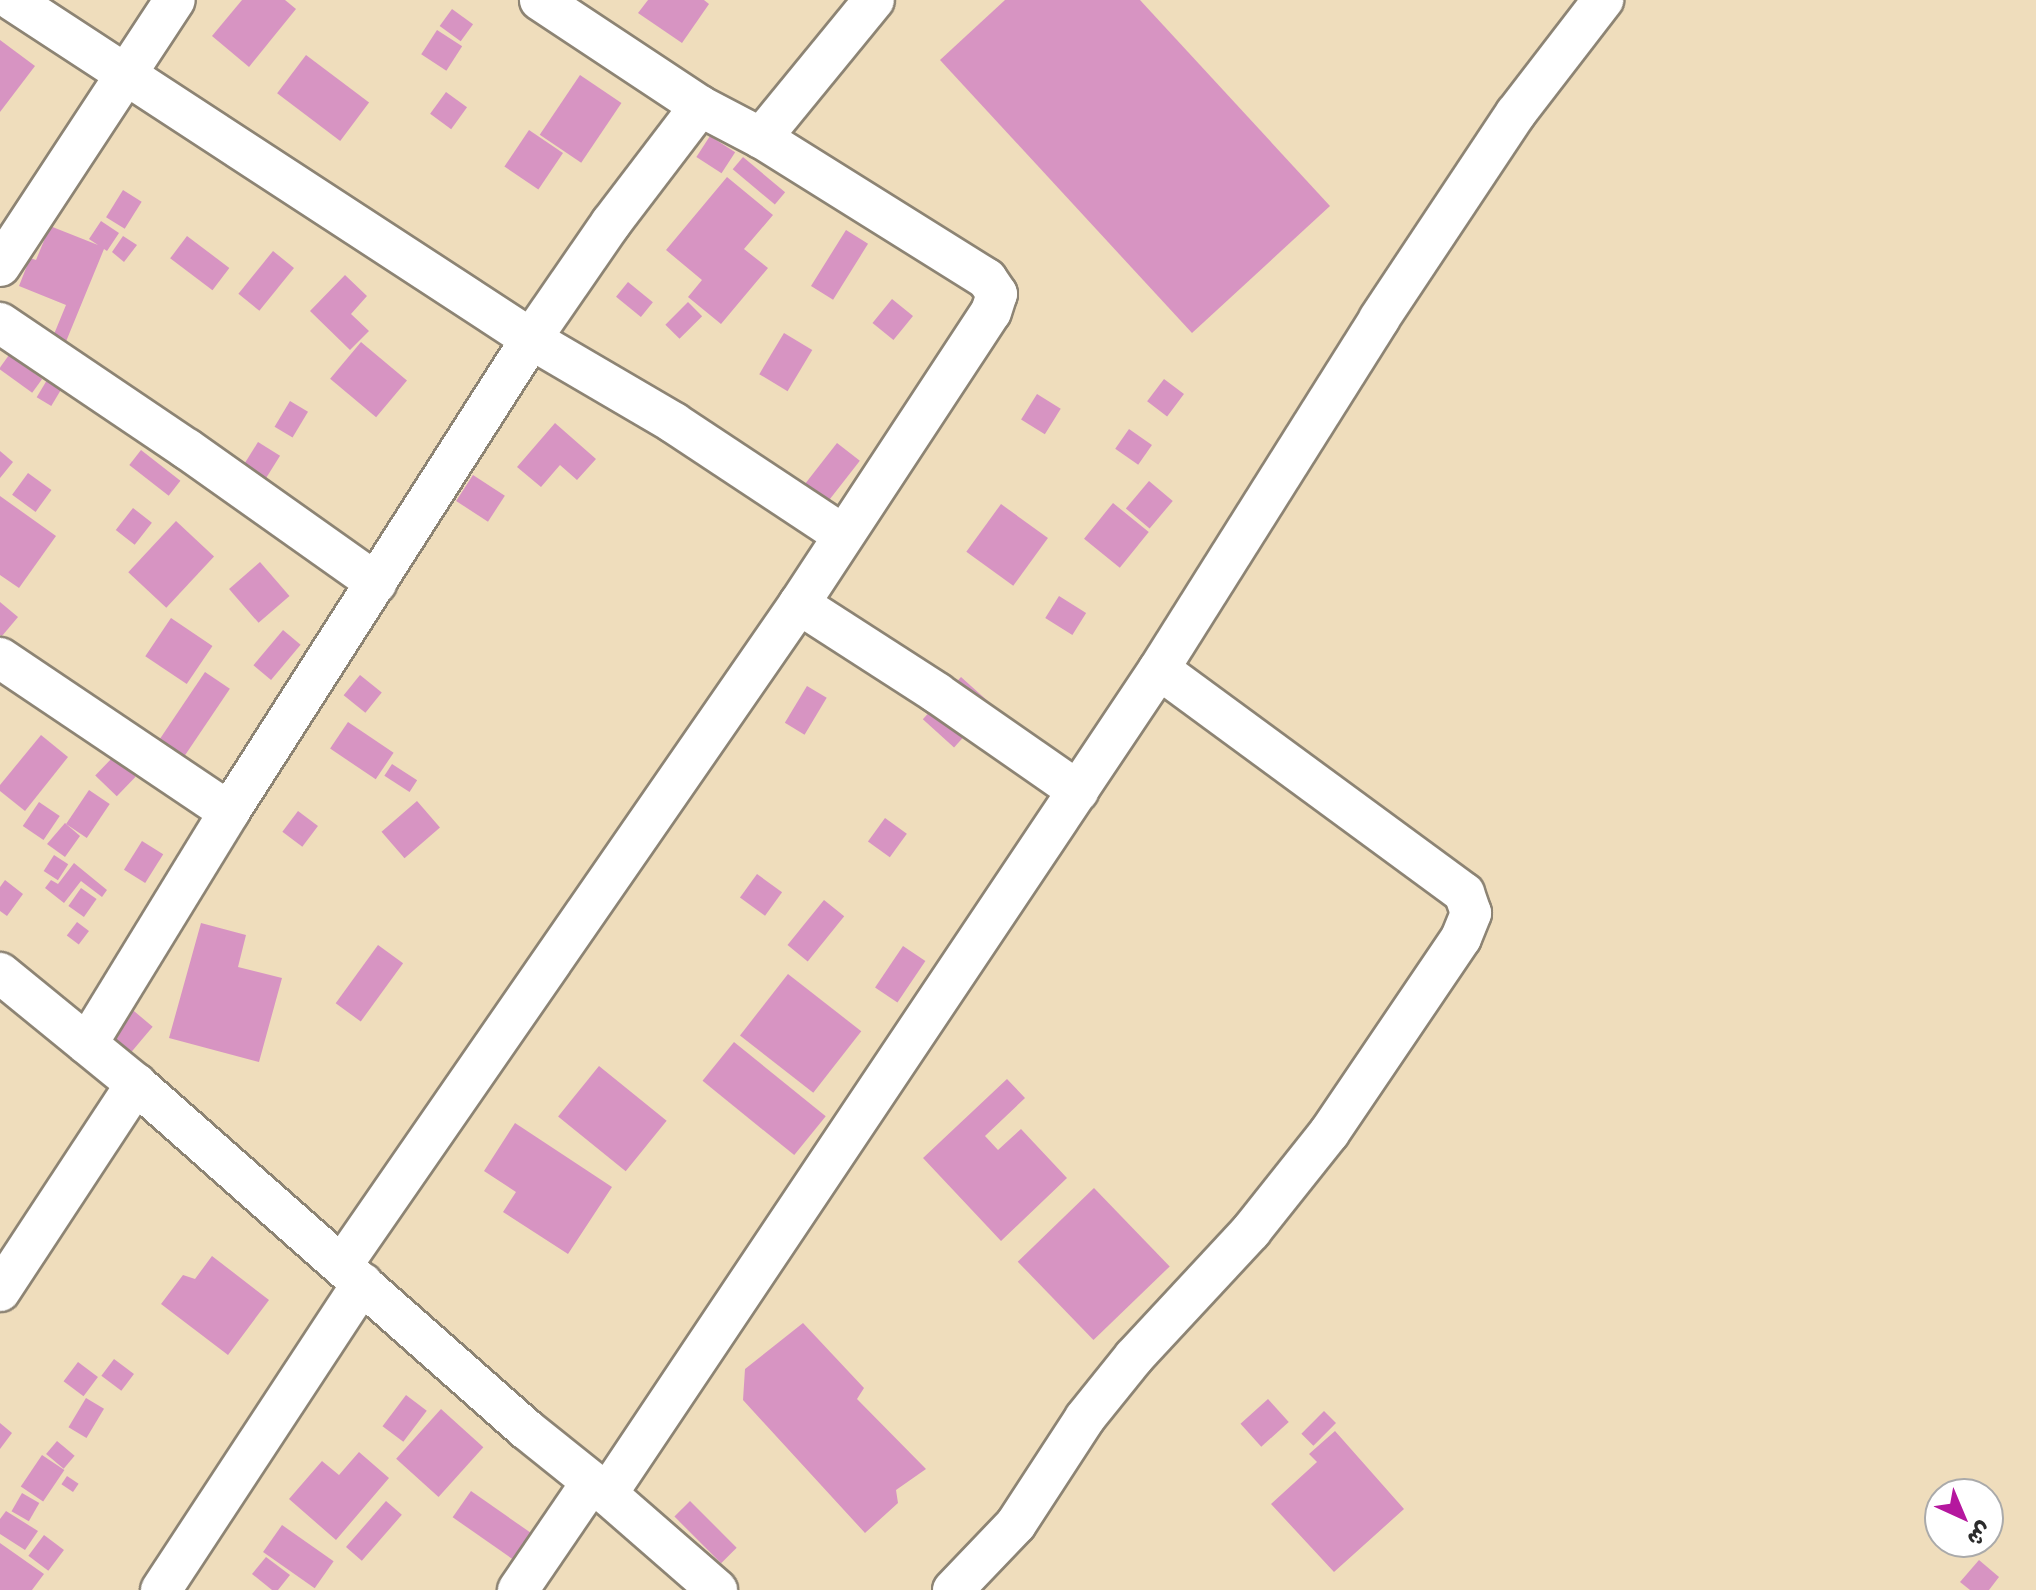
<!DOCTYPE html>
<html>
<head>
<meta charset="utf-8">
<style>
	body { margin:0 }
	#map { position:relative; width:2036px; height:1590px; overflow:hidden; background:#efddbc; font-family:"Comic Neue","Playpen Sans Arabic",sans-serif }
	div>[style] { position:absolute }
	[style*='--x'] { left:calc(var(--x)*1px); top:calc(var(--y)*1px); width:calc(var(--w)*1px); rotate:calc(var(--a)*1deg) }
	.building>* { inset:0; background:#d794c2; transform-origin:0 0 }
	.roads { filter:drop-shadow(2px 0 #8d8474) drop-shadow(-2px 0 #8d8474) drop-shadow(0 2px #8d8474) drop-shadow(0 -2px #8d8474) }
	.street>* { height:40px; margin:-20px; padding:0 20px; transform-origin:20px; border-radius:20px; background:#fff }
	span { translate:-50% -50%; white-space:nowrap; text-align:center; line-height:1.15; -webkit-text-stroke:6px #fff; paint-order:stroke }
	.north { position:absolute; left:1924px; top:1478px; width:80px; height:80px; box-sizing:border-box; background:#fff; border:2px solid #aaa; border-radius:50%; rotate:136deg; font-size:22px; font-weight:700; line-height:32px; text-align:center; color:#2b2b2b }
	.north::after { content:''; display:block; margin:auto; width:28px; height:36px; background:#b5179e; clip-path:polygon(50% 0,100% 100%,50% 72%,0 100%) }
</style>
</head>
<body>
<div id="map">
	<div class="building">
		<i style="clip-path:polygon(242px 0,285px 0,296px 9px,249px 67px,212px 36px)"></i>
		<i style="clip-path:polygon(648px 0,704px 0,709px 4px,682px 43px,638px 13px)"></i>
		<i style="clip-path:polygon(1005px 0,1140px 0,1330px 206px,1192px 333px,940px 60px)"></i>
		<i style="left:452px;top:9px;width:26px;height:21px;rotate:36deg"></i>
		<i style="left:437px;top:30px;width:30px;height:29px;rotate:33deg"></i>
		<i style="clip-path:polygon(0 40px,35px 66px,0 112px)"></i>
		<i style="left:306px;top:55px;width:79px;height:48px;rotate:37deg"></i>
		<i style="left:580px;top:75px;width:50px;height:72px;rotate:34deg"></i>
		<i style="left:446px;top:92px;width:26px;height:27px;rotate:36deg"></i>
		<i style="left:529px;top:130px;width:41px;height:44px;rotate:34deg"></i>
		<i style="left:710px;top:136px;width:30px;height:25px;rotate:33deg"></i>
		<i style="left:743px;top:157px;width:55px;height:16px;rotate:40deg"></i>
		<i style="clip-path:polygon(727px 177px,773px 215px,744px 249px,768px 268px,721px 324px,688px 297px,702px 280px,666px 250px)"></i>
		<i style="left:123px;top:190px;width:22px;height:32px;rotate:32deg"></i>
		<i style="clip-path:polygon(101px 221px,119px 233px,107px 251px,104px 249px,65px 344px,52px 339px,66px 305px,19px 286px,30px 258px,36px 260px,50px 226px,98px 245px,89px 239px)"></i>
		<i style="left:846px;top:230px;width:26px;height:66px;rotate:32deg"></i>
		<i style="clip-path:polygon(123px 236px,137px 245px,124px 262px,112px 252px)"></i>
		<i style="left:187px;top:236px;width:53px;height:28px;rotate:37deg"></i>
		<i style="left:273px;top:251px;width:27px;height:55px;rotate:39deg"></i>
		<i style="clip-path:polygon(345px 275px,367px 296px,351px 314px,369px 331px,350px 350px,310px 311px)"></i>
		<i style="left:628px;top:282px;width:32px;height:19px;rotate:39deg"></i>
		<i style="left:892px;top:299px;width:27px;height:31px;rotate:39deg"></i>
		<i style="left:688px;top:302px;width:20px;height:32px;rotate:45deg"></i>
		<i style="left:784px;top:333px;width:33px;height:48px;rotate:31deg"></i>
		<i style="left:361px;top:342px;width:60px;height:48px;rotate:40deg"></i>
		<i style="left:9px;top:355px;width:41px;height:17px;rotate:36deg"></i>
		<i style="left:1164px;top:379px;width:25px;height:28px;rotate:37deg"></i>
		<i style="left:47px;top:380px;width:17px;height:20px;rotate:31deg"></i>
		<i style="left:1037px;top:394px;width:28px;height:30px;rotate:32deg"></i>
		<i style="left:290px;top:401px;width:21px;height:30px;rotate:31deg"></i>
		<i style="clip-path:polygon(555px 423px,596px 459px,577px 480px,560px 465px,541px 487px,517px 467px)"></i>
		<i style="left:1129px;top:429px;width:28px;height:24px;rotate:35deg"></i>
		<i style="left:258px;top:442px;width:26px;height:29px;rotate:32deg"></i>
		<i style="left:837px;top:443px;width:29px;height:53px;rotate:38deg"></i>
		<i style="left:141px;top:450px;width:50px;height:19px;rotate:38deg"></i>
		<i style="clip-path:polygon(0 451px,13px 462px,0 478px)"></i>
		<i style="left:28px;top:473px;width:29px;height:27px;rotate:36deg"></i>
		<i style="left:473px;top:475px;width:38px;height:31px;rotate:33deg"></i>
		<i style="left:1149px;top:481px;width:31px;height:36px;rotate:40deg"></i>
		<i style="clip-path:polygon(0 496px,56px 536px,19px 588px,0 575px)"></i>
		<i style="left:1113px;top:503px;width:46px;height:46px;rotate:39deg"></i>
		<i style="left:1001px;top:504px;width:58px;height:59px;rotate:36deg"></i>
		<i style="left:133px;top:508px;width:24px;height:28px;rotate:38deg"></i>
		<i style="left:176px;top:521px;width:52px;height:70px;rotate:43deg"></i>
		<i style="left:260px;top:562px;width:45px;height:41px;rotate:49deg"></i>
		<i style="left:1059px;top:596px;width:32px;height:26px;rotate:32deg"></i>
		<i style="clip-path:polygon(0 602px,18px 617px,2px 636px,0 635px)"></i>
		<i style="left:171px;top:618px;width:50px;height:46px;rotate:34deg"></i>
		<i style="left:283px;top:630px;width:23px;height:46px;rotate:40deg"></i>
		<i style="left:205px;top:672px;width:30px;height:91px;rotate:34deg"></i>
		<i style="left:360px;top:675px;width:28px;height:26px;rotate:39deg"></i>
		<i style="left:961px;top:677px;width:42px;height:57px;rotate:42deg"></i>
		<i style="left:807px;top:686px;width:23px;height:43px;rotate:31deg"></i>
		<i style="left:348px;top:722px;width:55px;height:32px;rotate:34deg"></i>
		<i style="clip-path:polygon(41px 735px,68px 757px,25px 811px,0 791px,0 785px)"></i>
		<i style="left:114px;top:756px;width:30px;height:27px;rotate:44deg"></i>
		<i style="left:392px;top:764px;width:30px;height:14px;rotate:33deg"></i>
		<i style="left:89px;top:790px;width:25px;height:41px;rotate:34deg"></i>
		<i style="left:417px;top:801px;width:35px;height:47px;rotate:49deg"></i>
		<i style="left:39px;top:802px;width:25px;height:29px;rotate:34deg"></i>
		<i style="left:298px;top:811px;width:25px;height:26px;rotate:37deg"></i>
		<i style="left:885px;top:818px;width:27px;height:29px;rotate:36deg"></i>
		<i style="clip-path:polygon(65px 823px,80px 836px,65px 857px,47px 844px)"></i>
		<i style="left:142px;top:841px;width:25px;height:34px;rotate:32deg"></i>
		<i style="left:54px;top:855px;width:17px;height:19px;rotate:33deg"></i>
		<i style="clip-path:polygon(74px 863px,107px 890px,102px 897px,81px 881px,64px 903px,45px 888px,51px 880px,58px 884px)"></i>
		<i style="left:757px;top:874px;width:31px;height:29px;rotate:36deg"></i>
		<i style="clip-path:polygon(5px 880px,23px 894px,7px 916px,0 911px,0 887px)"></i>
		<i style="left:81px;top:888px;width:19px;height:22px;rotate:35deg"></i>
		<i style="left:824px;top:900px;width:26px;height:58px;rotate:39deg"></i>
		<i style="left:77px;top:922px;width:15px;height:17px;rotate:37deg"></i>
		<i style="clip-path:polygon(201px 923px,246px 935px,238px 967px,282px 978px,259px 1062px,169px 1038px)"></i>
		<i style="left:378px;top:945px;width:31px;height:72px;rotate:36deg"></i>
		<i style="left:903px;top:946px;width:27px;height:50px;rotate:34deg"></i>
		<i style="left:788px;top:974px;width:93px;height:78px;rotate:38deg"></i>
		<i style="left:122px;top:1001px;width:40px;height:40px;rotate:40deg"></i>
		<i style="left:734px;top:1042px;width:118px;height:50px;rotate:39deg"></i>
		<i style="left:599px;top:1066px;width:87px;height:65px;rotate:39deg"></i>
		<i style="clip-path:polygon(1007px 1079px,1025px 1098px,985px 1136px,998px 1150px,1021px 1129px,1067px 1178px,1001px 1241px,923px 1158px)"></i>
		<i style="clip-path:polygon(515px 1123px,612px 1187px,568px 1254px,503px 1212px,516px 1192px,484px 1171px)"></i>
		<i style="left:1094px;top:1188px;width:109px;height:106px;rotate:46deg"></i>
		<i style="clip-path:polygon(212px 1256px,269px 1300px,228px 1355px,161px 1304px,183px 1275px,195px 1279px)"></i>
		<i style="clip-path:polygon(803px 1323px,864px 1388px,857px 1399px,926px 1469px,896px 1490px,898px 1503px,865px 1533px,743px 1400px,745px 1369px)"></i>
		<i style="left:114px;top:1359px;width:25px;height:21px;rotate:37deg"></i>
		<i style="left:78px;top:1362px;width:25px;height:24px;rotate:37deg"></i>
		<i style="left:406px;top:1395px;width:26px;height:39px;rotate:37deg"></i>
		<i style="left:86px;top:1398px;width:21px;height:34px;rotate:31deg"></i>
		<i style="left:1268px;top:1399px;width:31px;height:37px;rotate:48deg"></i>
		<i style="left:441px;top:1409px;width:57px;height:67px;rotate:42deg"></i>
		<i style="left:1324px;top:1411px;width:17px;height:32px;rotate:45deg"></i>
		<i style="clip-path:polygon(0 1423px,12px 1433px,0 1449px)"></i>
		<i style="clip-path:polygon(1335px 1431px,1404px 1509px,1334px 1572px,1271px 1504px,1317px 1462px,1309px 1454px)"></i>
		<i style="left:57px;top:1441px;width:23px;height:17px;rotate:40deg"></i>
		<i style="clip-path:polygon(359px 1452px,389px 1478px,336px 1540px,289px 1499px,322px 1461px,339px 1475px)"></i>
		<i style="left:42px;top:1455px;width:27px;height:38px;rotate:34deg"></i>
		<i style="left:67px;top:1476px;width:14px;height:10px;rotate:34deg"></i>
		<i style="left:471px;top:1491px;width:76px;height:32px;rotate:35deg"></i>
		<i style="left:22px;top:1493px;width:20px;height:21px;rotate:30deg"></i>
		<i style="left:386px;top:1501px;width:21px;height:61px;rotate:41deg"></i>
		<i style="left:690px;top:1501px;width:66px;height:22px;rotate:45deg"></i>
		<i style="clip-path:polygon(6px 1511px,38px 1531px,25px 1550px,0 1534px,0 1519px)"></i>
		<i style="left:282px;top:1525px;width:63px;height:33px;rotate:35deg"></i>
		<i style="left:44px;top:1535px;width:25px;height:26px;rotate:37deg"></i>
		<i style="clip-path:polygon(0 1543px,44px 1574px,32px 1590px,0 1590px)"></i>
		<i style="clip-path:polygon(266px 1557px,290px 1575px,278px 1590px,272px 1590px,252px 1574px)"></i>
		<i style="clip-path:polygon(1979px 1560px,1999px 1577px,1989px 1590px,1970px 1590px,1960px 1582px)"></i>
	</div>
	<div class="roads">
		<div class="street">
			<i style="--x:12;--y:0;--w:620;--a:33.15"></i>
			<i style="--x:531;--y:339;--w:166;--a:30.4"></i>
			<i style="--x:674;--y:423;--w:201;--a:33.5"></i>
			<i style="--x:761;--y:138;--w:178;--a:-50.7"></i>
			<i style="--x:0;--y:266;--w:318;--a:-56.7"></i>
			<i style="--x:0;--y:323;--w:225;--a:34"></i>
			<i style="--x:187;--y:449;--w:232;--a:35.3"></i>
			<i style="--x:799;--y:604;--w:164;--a:32.8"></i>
			<i style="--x:937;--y:693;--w:172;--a:34.8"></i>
			<i style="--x:0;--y:658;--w:276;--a:33.9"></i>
			<i style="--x:0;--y:973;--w:176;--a:39.2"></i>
			<i style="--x:136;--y:1084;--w:521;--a:41.5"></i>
			<i style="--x:526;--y:1429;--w:104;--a:38.7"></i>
			<i style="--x:607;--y:1494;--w:146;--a:41.1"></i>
			<i style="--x:87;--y:1044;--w:272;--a:-58.5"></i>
			<i style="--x:229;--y:812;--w:561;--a:-57.44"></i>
			<i style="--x:531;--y:339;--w:141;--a:-55.4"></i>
			<i style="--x:611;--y:223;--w:147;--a:-52.7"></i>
			<i style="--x:342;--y:1265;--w:804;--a:-55.34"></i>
			<i style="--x:799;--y:604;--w:349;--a:-56.7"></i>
			<i style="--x:991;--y:312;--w:19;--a:-72"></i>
			<i style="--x:997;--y:294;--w:18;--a:-124"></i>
			<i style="--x:987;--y:279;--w:266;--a:-148"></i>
			<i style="--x:761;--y:138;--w:69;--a:-152.3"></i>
			<i style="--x:700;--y:106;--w:192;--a:-146.5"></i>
			<i style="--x:0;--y:1291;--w:248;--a:-56.7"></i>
			<i style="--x:607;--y:1494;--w:993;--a:-56.21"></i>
			<i style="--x:1159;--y:669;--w:413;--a:-57.8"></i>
			<i style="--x:1379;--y:319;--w:247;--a:-56.4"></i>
			<i style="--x:1516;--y:113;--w:143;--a:-52.4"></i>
			<i style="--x:161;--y:1590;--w:367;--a:-56.7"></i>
			<i style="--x:518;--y:1590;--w:130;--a:-55.7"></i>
			<i style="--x:953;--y:1590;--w:91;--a:-46.3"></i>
			<i style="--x:1016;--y:1524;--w:126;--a:-56.9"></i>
			<i style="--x:1085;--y:1418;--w:78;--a:-51.2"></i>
			<i style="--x:1134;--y:1357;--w:172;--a:-47.1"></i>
			<i style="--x:1251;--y:1231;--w:125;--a:-51.5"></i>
			<i style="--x:1329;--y:1133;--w:235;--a:-55.9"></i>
			<i style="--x:1461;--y:938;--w:27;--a:-68"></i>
			<i style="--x:1471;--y:913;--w:21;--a:-109"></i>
			<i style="--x:1464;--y:893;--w:378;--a:-143.7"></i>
		</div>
	</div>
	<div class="north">ش</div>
</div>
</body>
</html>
